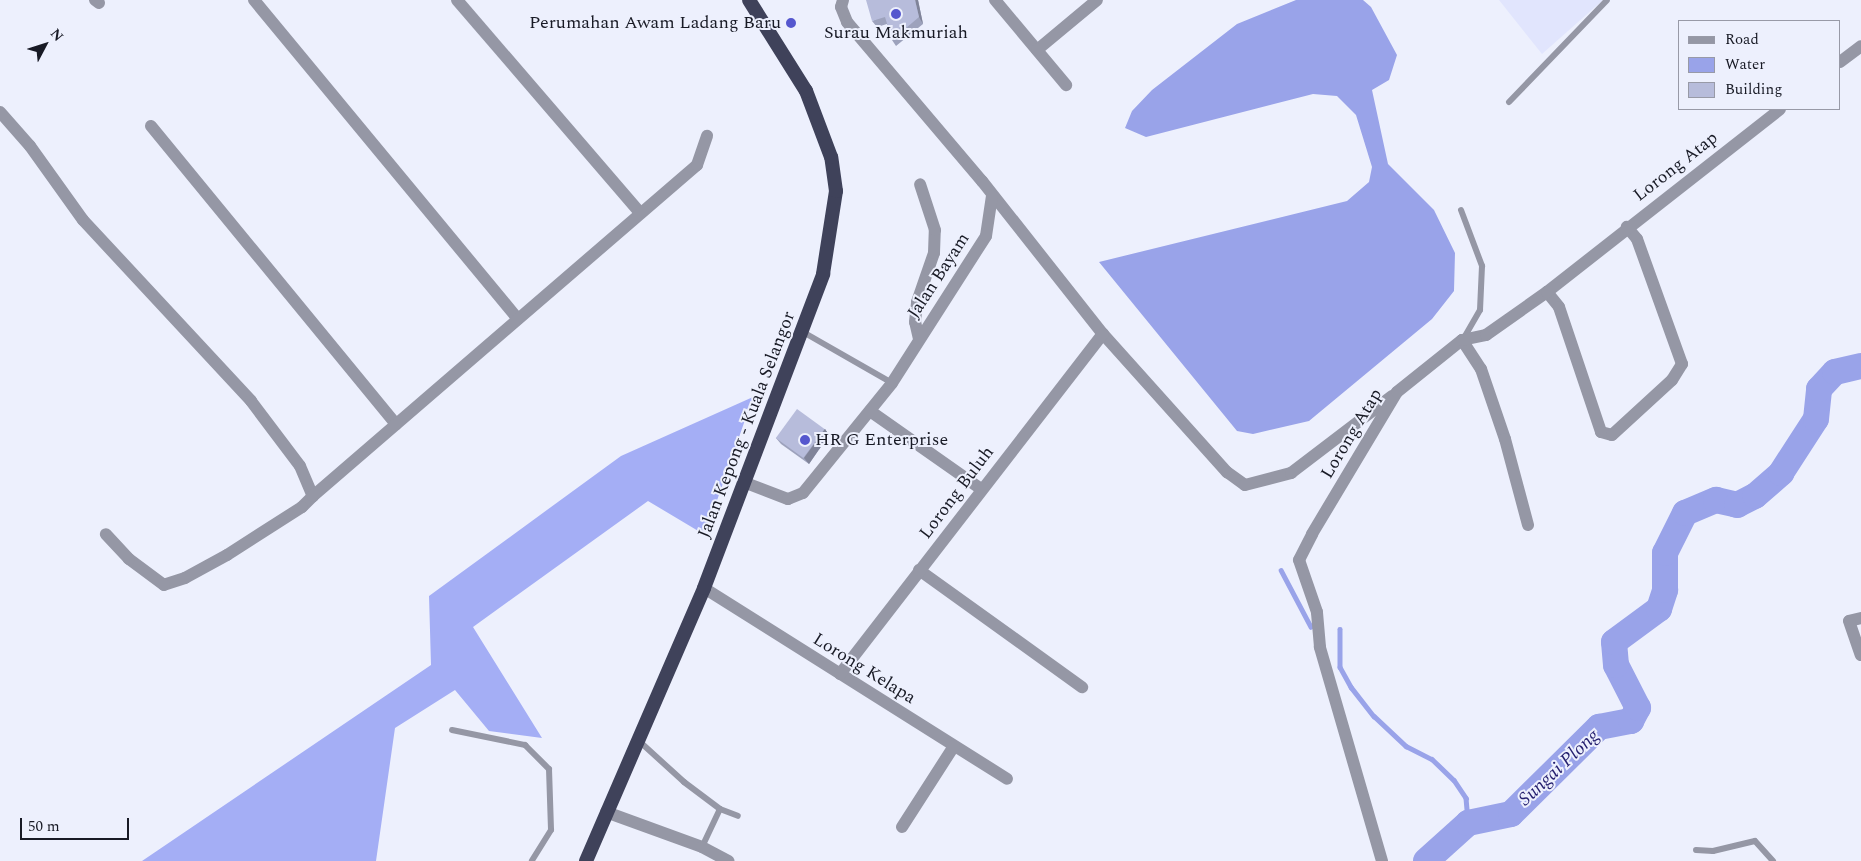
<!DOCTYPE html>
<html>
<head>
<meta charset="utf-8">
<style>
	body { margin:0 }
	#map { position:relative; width:1861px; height:861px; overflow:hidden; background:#edf0fd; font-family:Spectral,serif }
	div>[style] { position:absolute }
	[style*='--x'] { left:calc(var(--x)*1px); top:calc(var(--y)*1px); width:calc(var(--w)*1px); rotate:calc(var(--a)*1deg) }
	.built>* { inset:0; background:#e1e5fd }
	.forest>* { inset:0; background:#a4aef5 }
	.water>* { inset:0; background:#99a3e9 }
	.stream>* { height:4.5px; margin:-2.25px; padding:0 2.25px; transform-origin:2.25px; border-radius:2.25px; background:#99a3e9 }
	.river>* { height:26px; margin:-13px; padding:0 13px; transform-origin:13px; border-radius:13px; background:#99a3e9 }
	.service>* { height:6px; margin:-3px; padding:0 3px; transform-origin:3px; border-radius:3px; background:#9597a5 }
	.minor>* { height:12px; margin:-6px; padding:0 6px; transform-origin:6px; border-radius:6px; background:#9597a5 }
	.trunk>* { height:14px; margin:-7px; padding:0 7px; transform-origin:7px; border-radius:7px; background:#3f425a }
	.wall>* { inset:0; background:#9da2bc }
	.shaded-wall>* { inset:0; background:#808499 }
	.building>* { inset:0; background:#b7bcdb; transform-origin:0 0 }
	.dots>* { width:14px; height:14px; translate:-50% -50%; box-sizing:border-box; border:2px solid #edf0fd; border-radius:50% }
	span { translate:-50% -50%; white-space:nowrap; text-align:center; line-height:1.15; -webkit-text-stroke:4px #edf0fd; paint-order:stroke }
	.poi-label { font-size:18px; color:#181a25 }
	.right { translate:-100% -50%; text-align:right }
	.left { translate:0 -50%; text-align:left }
	.street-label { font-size:18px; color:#181a25 }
	.water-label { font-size:19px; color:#231e6e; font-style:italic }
	.legend { position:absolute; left:1678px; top:20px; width:162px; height:90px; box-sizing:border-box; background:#edf0fd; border:1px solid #989aa7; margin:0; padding:6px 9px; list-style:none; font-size:15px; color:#181a25 }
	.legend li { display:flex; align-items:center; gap:10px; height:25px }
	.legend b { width:25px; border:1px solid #989aa7 }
	.north { position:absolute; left:20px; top:20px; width:50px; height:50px; -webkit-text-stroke:4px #edf0fd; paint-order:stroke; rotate:50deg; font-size:14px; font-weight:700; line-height:20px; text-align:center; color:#181a25 }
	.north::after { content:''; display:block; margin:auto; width:18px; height:22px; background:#181a25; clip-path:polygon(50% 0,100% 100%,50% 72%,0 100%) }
	.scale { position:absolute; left:20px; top:818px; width:109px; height:22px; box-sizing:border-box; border:2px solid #181a25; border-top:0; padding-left:6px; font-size:15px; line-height:18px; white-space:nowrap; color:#181a25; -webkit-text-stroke:4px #edf0fd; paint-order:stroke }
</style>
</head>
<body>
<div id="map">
	<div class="built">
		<i style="clip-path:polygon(1499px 0,1603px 0,1542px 54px)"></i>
	</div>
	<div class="forest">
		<i style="clip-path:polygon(753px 397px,705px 535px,648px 501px,473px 627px,542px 738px,489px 731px,455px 690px,395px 728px,376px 861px,142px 861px,431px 665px,429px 596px,621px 456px)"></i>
	</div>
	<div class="water">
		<i style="clip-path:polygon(1296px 0,1363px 0,1371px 7px,1397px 55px,1389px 80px,1372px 90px,1388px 164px,1434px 210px,1455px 253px,1454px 291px,1432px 319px,1309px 421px,1253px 434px,1237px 431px,1099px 262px,1347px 201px,1369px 182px,1372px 167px,1356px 115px,1337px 96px,1313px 94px,1146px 137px,1125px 128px,1132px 111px,1152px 90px,1237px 24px)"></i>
	</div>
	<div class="stream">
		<i style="--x:1281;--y:570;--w:64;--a:62.2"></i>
		<i style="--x:1311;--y:627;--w:6;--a:0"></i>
		<i style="--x:1340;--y:629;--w:38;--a:90"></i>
		<i style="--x:1340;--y:667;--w:23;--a:61"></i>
		<i style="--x:1351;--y:687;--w:37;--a:52"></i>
		<i style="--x:1374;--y:716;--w:44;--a:43.2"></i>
		<i style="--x:1406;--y:746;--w:29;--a:27"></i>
		<i style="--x:1432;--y:759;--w:30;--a:44"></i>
		<i style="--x:1454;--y:780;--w:22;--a:56"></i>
		<i style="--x:1466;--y:798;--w:25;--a:85"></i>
	</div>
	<div class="river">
		<i style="--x:1426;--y:861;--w:57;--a:-42.1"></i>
		<i style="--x:1468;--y:823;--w:44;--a:-11.8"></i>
		<i style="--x:1511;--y:814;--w:124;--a:-44.7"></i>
		<i style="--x:1599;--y:727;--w:33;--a:-11"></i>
		<i style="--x:1631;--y:721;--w:15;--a:-62"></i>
		<i style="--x:1638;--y:708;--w:48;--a:-117.1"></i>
		<i style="--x:1616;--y:665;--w:23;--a:-95"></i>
		<i style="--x:1614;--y:642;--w:56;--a:-36.3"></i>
		<i style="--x:1659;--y:609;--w:20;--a:-72"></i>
		<i style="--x:1665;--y:590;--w:37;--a:-90"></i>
		<i style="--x:1665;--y:553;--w:45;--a:-63.4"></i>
		<i style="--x:1685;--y:513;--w:34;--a:-23"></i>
		<i style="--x:1716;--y:500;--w:22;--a:13"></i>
		<i style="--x:1737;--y:505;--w:20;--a:-27"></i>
		<i style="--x:1755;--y:496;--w:35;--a:-41"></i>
		<i style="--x:1781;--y:473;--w:64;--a:-57.1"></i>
		<i style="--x:1816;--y:419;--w:30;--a:-84"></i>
		<i style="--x:1819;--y:389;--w:23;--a:-47"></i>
		<i style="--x:1835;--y:372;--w:27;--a:-13"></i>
	</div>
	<div class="service">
		<i style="--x:1509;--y:102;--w:141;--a:-46.1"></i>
		<i style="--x:1461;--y:210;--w:60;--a:69.4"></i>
		<i style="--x:1482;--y:266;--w:44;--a:92.6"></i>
		<i style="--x:1480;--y:310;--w:34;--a:120"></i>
		<i style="--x:803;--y:332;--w:103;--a:29.8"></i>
		<i style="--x:452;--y:730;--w:75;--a:11.6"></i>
		<i style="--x:525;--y:745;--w:34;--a:45"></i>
		<i style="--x:549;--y:769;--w:61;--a:88.1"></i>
		<i style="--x:551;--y:830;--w:36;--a:122"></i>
		<i style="--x:639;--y:741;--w:61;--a:42.3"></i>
		<i style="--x:684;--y:782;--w:45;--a:36.9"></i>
		<i style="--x:720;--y:809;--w:19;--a:21"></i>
		<i style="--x:702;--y:847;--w:42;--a:-64.7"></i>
		<i style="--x:1696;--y:850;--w:17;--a:3"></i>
		<i style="--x:1713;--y:851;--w:43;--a:-13.4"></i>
		<i style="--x:1755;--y:841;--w:27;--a:48"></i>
	</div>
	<div class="minor">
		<i style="--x:95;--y:0;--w:5;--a:37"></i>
		<i style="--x:254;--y:0;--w:414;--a:50.4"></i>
		<i style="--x:457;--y:0;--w:281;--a:49.3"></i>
		<i style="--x:843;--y:0;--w:7;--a:106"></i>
		<i style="--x:841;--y:7;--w:16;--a:68"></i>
		<i style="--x:847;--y:22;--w:209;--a:49.7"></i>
		<i style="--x:982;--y:181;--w:195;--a:51.7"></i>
		<i style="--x:1103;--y:334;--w:186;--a:48.1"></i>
		<i style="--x:1227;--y:472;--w:22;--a:36"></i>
		<i style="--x:1245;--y:485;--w:48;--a:-14.6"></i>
		<i style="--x:1291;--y:473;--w:127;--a:-37.3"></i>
		<i style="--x:995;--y:0;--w:111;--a:50.1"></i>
		<i style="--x:1037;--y:50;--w:78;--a:-39.8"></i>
		<i style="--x:1840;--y:62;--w:26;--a:-37"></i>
		<i style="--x:0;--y:112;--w:45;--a:48.6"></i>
		<i style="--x:30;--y:146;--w:91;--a:54.4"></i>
		<i style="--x:83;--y:220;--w:247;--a:47.1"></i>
		<i style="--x:251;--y:401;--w:81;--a:53"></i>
		<i style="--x:300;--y:466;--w:33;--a:67"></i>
		<i style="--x:313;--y:496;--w:16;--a:135"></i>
		<i style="--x:302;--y:507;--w:89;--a:147.4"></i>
		<i style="--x:227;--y:555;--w:48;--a:151.3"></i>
		<i style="--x:185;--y:578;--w:22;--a:162"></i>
		<i style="--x:164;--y:585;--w:44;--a:-143.4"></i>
		<i style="--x:129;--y:559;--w:34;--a:-133"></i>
		<i style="--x:151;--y:126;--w:386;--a:50.6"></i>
		<i style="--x:1547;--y:292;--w:19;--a:51"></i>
		<i style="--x:1559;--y:307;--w:132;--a:71.4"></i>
		<i style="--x:1601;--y:432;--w:11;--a:15"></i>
		<i style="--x:1612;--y:435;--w:81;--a:-42.5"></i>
		<i style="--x:1672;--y:380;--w:19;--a:-58"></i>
		<i style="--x:1682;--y:364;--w:133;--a:-109.8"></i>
		<i style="--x:1637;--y:239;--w:16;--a:-130"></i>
		<i style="--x:919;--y:339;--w:17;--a:-103"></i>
		<i style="--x:915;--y:322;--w:20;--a:-84"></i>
		<i style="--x:917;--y:302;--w:52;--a:-70.9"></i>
		<i style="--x:934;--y:253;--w:23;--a:-88"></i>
		<i style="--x:935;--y:230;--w:48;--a:-108.1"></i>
		<i style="--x:1462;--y:340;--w:35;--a:57"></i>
		<i style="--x:1481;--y:369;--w:74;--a:71.1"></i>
		<i style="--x:1505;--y:439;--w:89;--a:75"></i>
		<i style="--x:870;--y:411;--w:136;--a:35.1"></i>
		<i style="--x:746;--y:483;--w:45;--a:20.9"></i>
		<i style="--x:788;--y:499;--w:16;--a:-22"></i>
		<i style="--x:803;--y:493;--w:141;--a:-51"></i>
		<i style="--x:892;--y:383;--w:174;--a:-57.4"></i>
		<i style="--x:986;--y:236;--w:40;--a:-81.5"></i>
		<i style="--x:313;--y:496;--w:507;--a:-40.76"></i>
		<i style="--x:697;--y:165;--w:31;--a:-71"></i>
		<i style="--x:919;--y:570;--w:201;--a:35.7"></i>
		<i style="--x:704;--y:588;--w:358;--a:32.2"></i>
		<i style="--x:1861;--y:618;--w:12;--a:166"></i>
		<i style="--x:1849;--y:621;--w:36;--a:71"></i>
		<i style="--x:840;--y:674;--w:430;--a:-52.3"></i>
		<i style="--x:606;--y:812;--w:102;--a:20"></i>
		<i style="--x:702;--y:847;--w:30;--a:28"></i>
		<i style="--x:902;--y:827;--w:96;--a:-57.3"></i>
		<i style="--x:1382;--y:861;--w:223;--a:-106.2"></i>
		<i style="--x:1320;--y:647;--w:35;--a:-95"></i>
		<i style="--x:1317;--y:612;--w:55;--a:-109.1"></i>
		<i style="--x:1299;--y:560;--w:29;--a:-63"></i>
		<i style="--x:1312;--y:534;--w:165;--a:-59.1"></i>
		<i style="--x:1397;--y:392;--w:83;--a:-38.7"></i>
		<i style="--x:1462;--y:340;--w:25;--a:-12"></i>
		<i style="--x:1486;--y:335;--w:75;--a:-35.2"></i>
		<i style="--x:1547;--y:292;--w:296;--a:-38.1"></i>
	</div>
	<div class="trunk">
		<i style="--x:586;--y:861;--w:297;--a:-66.6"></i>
		<i style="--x:704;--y:588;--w:336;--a:-69.2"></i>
		<i style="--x:823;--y:274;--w:84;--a:-81.1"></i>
		<i style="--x:836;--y:191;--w:34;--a:-98"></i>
		<i style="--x:831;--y:157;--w:71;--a:-110.7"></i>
		<i style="--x:806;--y:91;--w:107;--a:-122.1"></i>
	</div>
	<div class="wall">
		<i style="clip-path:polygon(918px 0,923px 24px,896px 46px,892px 40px,887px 24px,877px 27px,872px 21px)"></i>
		<i style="clip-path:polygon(825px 429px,829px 435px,809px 464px,781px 444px,776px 438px)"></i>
	</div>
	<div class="shaded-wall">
		<i style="clip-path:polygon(915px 0,918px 0,923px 24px,919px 17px)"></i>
		<i style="clip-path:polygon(825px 429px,829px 435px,809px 464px,804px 458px)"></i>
	</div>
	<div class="building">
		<i style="clip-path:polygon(866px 0,915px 0,919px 17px,892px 40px,885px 17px,872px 21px)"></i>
		<i style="left:797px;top:409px;width:34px;height:36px;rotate:36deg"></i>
	</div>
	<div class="dots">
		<i style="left:896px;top:14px;background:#5557ce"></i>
		<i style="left:791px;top:23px;background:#5557ce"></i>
		<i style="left:805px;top:440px;background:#5557ce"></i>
	</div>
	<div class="poi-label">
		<span class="right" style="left:781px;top:23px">Perumahan Awam Ladang Baru</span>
		<span style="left:896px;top:33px">Surau Makmuriah</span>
		<span class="left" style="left:815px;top:440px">HR G Enterprise</span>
	</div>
	<div class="street-label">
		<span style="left:1676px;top:167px;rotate:-38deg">Lorong Atap</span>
		<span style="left:939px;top:276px;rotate:-57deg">Jalan Bayam</span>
		<span style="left:747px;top:425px;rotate:-69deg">Jalan Kepong - Kuala Selangor</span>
		<span style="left:1352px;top:434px;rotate:-59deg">Lorong Atap</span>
		<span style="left:957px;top:493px;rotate:-53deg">Lorong Buluh</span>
		<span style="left:864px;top:669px;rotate:32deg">Lorong Kelapa</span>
	</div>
	<div class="water-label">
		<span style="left:1559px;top:768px;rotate:-43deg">Sungai Plong</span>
	</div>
	<ul class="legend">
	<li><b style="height:6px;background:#9597a5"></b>Road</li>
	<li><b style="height:14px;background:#99a3e9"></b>Water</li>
	<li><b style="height:14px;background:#b7bcdb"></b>Building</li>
	</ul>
	<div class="north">N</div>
	<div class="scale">50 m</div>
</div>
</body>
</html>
